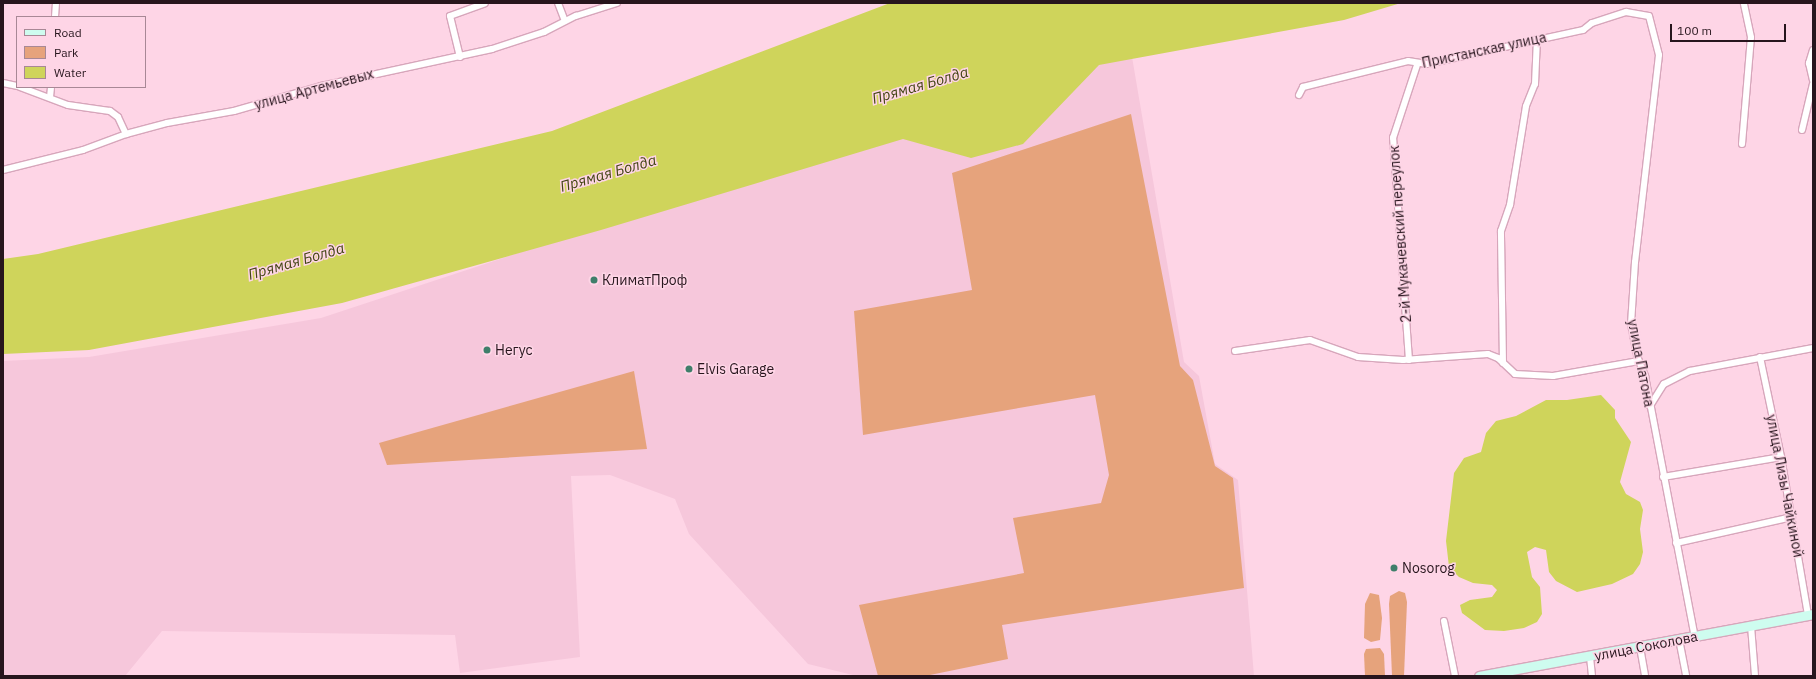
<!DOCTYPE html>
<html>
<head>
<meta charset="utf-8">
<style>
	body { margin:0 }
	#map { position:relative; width:1816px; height:679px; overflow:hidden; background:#fed5e6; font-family:"IBM Plex Sans",sans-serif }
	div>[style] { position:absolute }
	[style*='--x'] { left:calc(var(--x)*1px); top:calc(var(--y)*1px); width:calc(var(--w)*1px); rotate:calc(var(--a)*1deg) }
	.built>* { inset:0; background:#f6c7db }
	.green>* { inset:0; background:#e6a37c }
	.water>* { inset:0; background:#cfd45b }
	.roads { filter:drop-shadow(1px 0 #d7a6bb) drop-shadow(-1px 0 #d7a6bb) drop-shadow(0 1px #d7a6bb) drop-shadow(0 -1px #d7a6bb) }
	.minor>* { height:6px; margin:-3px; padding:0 3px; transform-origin:3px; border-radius:3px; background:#fff }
	.secondary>* { height:9px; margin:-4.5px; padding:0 4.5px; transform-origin:4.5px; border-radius:4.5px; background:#cefcef }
	.dots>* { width:11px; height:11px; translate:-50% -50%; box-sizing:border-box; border:2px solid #fed5e6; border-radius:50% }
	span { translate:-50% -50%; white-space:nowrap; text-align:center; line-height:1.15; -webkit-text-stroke:3px #fed5e6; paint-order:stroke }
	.street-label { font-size:14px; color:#27151d }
	.poi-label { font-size:14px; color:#27151d }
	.left { translate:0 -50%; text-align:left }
	.water-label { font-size:15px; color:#434514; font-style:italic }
	.frame { position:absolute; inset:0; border:4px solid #27151d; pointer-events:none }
	.legend { position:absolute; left:16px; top:16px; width:130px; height:72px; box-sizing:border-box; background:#fed5e6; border:1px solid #a88896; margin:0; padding:5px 7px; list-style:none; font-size:12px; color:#27151d }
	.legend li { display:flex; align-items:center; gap:8px; height:20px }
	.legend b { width:20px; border:1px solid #a88896 }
	.scale { position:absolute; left:1670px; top:24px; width:116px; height:18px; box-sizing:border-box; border:2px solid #27151d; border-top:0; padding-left:5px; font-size:12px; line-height:14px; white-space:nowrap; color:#27151d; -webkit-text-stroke:3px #fed5e6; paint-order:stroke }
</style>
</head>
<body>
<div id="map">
	<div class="built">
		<i style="clip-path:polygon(1131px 51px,1184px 362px,1199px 376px,1215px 464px,1238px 480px,1254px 676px,857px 676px,808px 664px,689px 534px,675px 499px,610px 475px,571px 476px,580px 657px,460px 673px,455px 635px,162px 631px,125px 676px,3px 676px,3px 361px,89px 357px,321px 318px)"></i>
	</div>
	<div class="green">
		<i style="clip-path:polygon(1131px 114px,1180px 366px,1193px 380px,1215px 466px,1233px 478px,1244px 588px,1002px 625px,1008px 659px,925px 676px,878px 676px,859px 605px,1024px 573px,1013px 518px,1101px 503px,1109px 475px,1095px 395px,863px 435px,854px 311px,972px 290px,952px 173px)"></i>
		<i style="clip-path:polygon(634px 371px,647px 449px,387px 465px,379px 443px)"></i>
		<i style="clip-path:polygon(1399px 591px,1405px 593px,1407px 602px,1404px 676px,1392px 676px,1389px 604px,1390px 596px)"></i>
		<i style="clip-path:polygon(1370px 593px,1379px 595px,1382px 618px,1380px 640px,1371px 642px,1364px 638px,1365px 604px)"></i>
		<i style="clip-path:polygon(1380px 648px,1384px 654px,1385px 676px,1365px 676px,1364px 654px,1366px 649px)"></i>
	</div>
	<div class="water">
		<i style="clip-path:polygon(890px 3px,1401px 3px,1344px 20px,1099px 65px,1023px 144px,971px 158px,903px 139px,601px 230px,342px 303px,89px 350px,3px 354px,3px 259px,38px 254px,552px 131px)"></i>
		<i style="clip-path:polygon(1601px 395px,1615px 410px,1615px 418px,1631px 442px,1620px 482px,1626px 494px,1640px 502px,1643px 510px,1640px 529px,1643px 552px,1640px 564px,1633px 574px,1612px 584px,1577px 592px,1556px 581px,1549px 572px,1546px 550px,1535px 547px,1527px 552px,1532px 577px,1540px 587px,1542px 614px,1537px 622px,1524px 628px,1504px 631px,1485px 630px,1462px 613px,1460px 605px,1470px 600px,1492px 597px,1497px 590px,1492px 585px,1473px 583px,1459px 577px,1449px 567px,1446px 541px,1454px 473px,1464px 458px,1481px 452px,1486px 433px,1496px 421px,1516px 416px,1546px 400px,1567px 400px)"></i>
	</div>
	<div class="roads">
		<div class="minor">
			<i style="--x:558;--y:3;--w:19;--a:69"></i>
			<i style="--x:55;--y:17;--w:14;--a:-86"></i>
			<i style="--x:1813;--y:50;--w:14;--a:107"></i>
			<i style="--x:1809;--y:63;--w:18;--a:77"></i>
			<i style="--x:460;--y:57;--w:42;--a:-103.7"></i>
			<i style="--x:450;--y:16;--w:37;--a:-20"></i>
			<i style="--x:3;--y:83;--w:14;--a:12"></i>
			<i style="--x:20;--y:87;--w:51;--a:20.6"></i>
			<i style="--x:68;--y:105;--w:42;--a:8.1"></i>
			<i style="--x:110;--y:111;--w:10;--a:37"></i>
			<i style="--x:118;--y:117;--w:19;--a:65"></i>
			<i style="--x:1299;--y:95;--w:9;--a:-63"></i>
			<i style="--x:1303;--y:87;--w:108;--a:-13.9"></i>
			<i style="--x:1408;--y:61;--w:19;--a:9"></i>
			<i style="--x:1427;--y:64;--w:160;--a:-12.3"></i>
			<i style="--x:1583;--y:30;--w:11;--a:-38"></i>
			<i style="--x:1592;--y:23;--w:36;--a:-18"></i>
			<i style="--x:1626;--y:12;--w:23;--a:10"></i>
			<i style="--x:1649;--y:16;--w:40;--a:75.6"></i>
			<i style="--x:1659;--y:55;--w:208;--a:96.6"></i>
			<i style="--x:1635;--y:262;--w:62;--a:93.7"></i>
			<i style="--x:1631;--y:324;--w:33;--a:79"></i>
			<i style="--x:1637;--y:356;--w:22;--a:68"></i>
			<i style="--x:1645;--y:376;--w:266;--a:79.2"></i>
			<i style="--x:50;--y:97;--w:10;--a:-84"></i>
			<i style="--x:1802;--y:130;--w:47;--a:-76.6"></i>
			<i style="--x:1742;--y:144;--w:107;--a:-85.2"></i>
			<i style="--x:1751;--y:37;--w:35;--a:-102"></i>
			<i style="--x:3;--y:170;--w:82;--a:-14"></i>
			<i style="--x:83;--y:150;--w:46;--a:-20.4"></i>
			<i style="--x:126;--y:134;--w:42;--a:-15"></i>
			<i style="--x:167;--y:123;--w:68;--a:-10.2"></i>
			<i style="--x:234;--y:111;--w:91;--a:-16"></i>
			<i style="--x:321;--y:86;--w:175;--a:-12.2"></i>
			<i style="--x:492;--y:49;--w:55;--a:-18.1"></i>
			<i style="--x:544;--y:32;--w:36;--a:-27"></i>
			<i style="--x:576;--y:16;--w:43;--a:-17.6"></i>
			<i style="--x:1235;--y:351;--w:76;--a:-8.3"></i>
			<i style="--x:1310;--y:340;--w:51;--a:19.5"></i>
			<i style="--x:1358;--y:357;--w:45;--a:3.8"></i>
			<i style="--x:1403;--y:360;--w:85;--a:-4"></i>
			<i style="--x:1488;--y:354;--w:11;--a:22"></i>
			<i style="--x:1498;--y:358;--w:23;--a:43"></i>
			<i style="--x:1515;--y:374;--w:38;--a:3"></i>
			<i style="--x:1553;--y:376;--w:87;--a:-9.9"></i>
			<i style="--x:1760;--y:357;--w:102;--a:78.1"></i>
			<i style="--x:1781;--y:457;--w:160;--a:80.3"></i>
			<i style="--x:1409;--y:360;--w:223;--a:-94.1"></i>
			<i style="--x:1393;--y:138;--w:77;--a:-71.8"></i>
			<i style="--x:1503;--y:363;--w:132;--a:-90.9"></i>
			<i style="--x:1501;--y:231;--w:28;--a:-71"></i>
			<i style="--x:1510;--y:205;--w:100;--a:-80.8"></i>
			<i style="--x:1526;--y:106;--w:24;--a:-68"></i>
			<i style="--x:1535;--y:84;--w:45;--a:-87.5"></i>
			<i style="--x:1650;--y:406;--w:26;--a:-58"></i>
			<i style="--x:1664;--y:384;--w:29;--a:-27"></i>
			<i style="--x:1690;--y:371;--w:125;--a:-10.6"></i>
			<i style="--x:1663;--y:477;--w:120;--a:-9.6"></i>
			<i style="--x:1676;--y:543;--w:119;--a:-12.6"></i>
			<i style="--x:1444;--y:621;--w:56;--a:78.7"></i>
			<i style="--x:1751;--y:626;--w:50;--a:85.4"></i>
			<i style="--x:1679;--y:639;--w:38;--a:79"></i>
			<i style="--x:1640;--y:647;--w:29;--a:80"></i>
			<i style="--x:1590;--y:657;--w:19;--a:84"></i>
		</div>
		<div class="secondary">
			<i style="--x:1479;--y:676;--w:340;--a:-10.5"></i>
		</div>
	</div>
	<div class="dots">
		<i style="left:594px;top:280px;background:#3f7e6a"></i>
		<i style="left:487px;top:350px;background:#3f7e6a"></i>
		<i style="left:689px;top:369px;background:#3f7e6a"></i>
		<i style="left:1394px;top:568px;background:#3f7e6a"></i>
	</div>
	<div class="street-label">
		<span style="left:1484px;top:50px;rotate:-12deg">Пристанская улица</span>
		<span style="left:314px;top:89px;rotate:-15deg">улица Артемьевых</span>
		<span style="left:1400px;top:234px;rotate:-94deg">2-й Мукачевский переулок</span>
		<span style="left:1641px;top:363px;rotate:79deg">улица Патона</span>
		<span style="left:1785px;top:486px;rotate:79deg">улица Лизы Чайкиной</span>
		<span style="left:1646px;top:646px;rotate:-11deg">улица Соколова</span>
	</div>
	<div class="poi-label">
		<span class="left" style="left:602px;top:280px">КлиматПроф</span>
		<span class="left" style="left:495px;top:350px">Негус</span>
		<span class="left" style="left:697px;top:369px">Elvis Garage</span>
		<span class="left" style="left:1402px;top:568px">Nosorog</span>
	</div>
	<div class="water-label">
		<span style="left:920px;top:85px;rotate:-16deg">Прямая Болда</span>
		<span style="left:608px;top:173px;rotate:-16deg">Прямая Болда</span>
		<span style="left:296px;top:261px;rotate:-16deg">Прямая Болда</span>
	</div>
	<div class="frame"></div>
	<ul class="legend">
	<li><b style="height:5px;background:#cefcef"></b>Road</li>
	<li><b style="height:11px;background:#e6a37c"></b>Park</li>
	<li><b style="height:11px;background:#cfd45b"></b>Water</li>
	</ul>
	<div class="scale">100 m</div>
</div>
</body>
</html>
